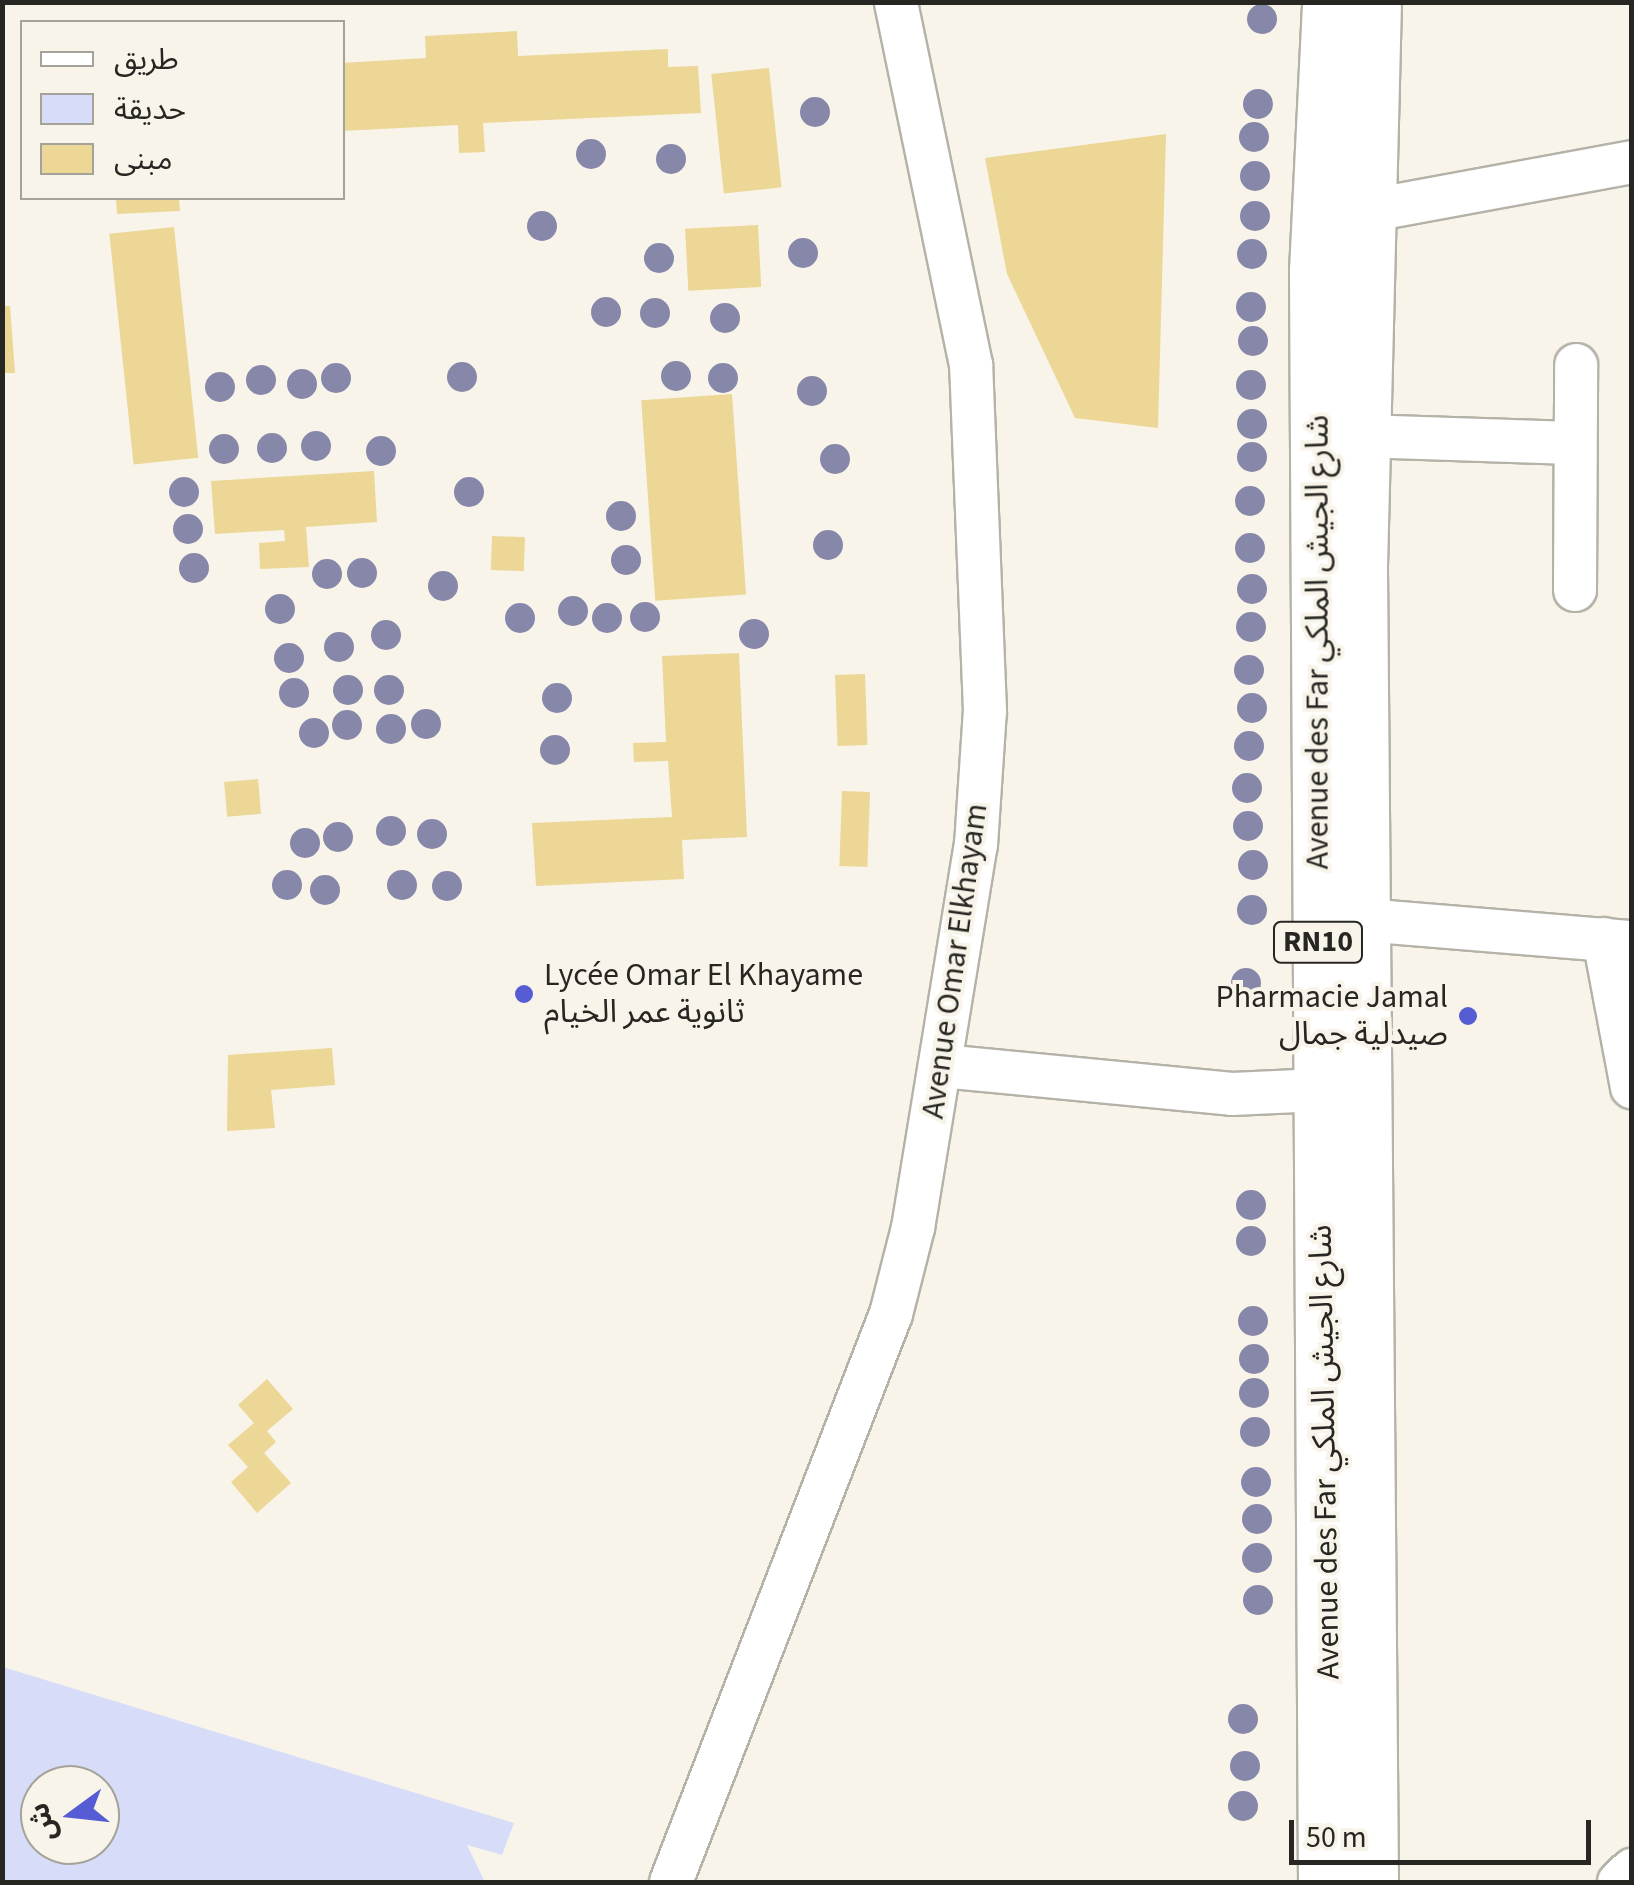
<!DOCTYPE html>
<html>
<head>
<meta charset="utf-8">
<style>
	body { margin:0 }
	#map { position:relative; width:1634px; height:1885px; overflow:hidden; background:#f8f4e9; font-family:"Source Sans 3","Noto Sans Arabic",sans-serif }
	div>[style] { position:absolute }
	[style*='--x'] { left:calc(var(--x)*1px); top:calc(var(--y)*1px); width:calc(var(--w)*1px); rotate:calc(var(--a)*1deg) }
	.green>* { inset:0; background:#d7ddf9 }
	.building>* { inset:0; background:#ecd796; transform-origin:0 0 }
	.roads { filter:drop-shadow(2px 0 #b5b2a8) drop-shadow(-2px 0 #b5b2a8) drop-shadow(0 2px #b5b2a8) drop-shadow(0 -2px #b5b2a8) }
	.street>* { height:42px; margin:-21px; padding:0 21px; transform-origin:21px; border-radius:21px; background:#fff }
	.primary>* { height:55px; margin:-27.5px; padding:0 27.5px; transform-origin:27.5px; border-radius:27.5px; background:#fff }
	.trees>* { width:30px; height:30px; margin:-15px; border-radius:50%; background:#8787a9 }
	.dots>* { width:28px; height:28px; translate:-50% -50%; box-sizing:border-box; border:5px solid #f8f4e9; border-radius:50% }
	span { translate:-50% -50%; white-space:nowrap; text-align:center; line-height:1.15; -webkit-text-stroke:8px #f8f4e9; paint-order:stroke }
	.shield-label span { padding:2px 8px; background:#f8f4e9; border:2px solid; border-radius:8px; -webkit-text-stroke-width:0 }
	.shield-label { font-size:30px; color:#272622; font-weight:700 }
	.street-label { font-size:32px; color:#272622 }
	.poi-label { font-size:32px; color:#272622 }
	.left { translate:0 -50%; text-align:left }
	.right { translate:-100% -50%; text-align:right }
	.frame { position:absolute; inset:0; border:5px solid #272622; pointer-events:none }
	.legend { position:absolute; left:20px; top:20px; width:325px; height:180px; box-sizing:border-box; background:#f8f4e9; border:2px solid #a4a299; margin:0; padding:12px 18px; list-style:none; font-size:30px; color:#272622 }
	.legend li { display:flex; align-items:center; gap:20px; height:50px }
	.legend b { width:50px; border:2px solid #a4a299 }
	.north { position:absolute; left:20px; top:1765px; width:100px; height:100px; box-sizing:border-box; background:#f8f4e9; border:2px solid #a4a299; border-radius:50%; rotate:255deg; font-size:28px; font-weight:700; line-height:40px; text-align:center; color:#272622 }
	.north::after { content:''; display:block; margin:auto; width:35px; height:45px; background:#565cd3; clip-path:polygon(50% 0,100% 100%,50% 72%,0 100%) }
	.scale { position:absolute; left:1289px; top:1820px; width:302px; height:45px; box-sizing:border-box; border:5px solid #272622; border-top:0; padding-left:12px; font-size:30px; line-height:35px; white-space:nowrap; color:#272622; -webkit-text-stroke:8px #f8f4e9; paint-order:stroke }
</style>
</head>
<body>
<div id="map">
	<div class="green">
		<i style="clip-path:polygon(evenodd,3px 1667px,514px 1823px,502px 1855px,467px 1845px,485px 1882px,3px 1882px,3px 1667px,40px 1785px,100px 1785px,100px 1845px,40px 1845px,40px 1785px)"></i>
	</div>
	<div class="building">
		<i style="clip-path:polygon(517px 31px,518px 56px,668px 49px,668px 67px,698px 66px,701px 113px,483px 123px,485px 152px,459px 153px,458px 125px,342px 131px,342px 63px,426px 58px,425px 36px)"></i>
		<i style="left:769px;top:68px;width:120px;height:58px;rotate:84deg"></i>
		<i style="clip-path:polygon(1166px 134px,1158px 428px,1075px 418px,1007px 274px,985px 158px)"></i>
		<i style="clip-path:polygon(116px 198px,179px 198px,180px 211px,117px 214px)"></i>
		<i style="left:758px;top:225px;width:62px;height:73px;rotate:87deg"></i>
		<i style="left:174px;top:227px;width:232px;height:65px;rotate:84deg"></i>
		<i style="clip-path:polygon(2px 306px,10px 306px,15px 373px,2px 373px)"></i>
		<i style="left:732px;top:394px;width:201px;height:91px;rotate:86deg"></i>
		<i style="clip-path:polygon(374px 471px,377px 522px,306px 527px,309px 567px,260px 569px,259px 543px,285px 541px,284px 530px,215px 534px,211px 481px)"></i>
		<i style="left:492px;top:536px;width:33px;height:34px;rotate:2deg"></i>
		<i style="clip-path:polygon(739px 653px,747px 837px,682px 840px,684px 879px,536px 886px,532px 823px,672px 817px,668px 761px,634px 762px,633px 743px,666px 742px,662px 656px)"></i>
		<i style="left:865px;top:674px;width:71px;height:30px;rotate:88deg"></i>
		<i style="left:258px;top:779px;width:35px;height:34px;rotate:85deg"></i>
		<i style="left:842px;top:791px;width:28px;height:75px;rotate:2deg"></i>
		<i style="clip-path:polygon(332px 1048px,335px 1085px,271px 1090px,275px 1128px,227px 1131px,228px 1055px)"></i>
		<i style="clip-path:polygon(267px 1379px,293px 1409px,267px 1431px,276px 1442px,264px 1453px,291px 1483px,257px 1513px,231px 1482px,248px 1467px,228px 1445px,254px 1423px,238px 1405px)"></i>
	</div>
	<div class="roads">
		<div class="street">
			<i style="--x:1366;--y:211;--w:270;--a:-10.4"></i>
			<i style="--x:1360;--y:436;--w:214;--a:1.9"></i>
			<i style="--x:1575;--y:590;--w:225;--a:-89.7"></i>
			<i style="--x:1363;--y:920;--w:270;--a:4.7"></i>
			<i style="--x:1604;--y:939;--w:151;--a:79.3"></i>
			<i style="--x:942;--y:1066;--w:291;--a:5.5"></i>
			<i style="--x:1232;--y:1094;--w:88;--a:-2.6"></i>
			<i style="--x:671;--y:1882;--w:609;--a:-68.83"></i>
			<i style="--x:891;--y:1314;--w:89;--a:-75.7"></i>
			<i style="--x:913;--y:1228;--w:388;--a:-80.7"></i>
			<i style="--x:976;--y:845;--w:134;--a:-86.2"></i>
			<i style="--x:985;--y:711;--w:346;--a:-92.3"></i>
			<i style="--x:971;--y:365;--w:371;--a:-101.7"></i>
			<i style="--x:1619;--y:1882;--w:18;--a:-43"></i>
		</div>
		<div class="primary">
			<i style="--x:1326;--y:1882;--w:1611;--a:-90.32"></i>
			<i style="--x:1317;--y:271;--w:269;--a:-87.2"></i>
			<i style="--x:1370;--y:1882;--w:1316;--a:-90.48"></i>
			<i style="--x:1359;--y:566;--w:564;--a:-88.58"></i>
		</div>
	</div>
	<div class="trees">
		<i style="left:1262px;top:19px"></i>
		<i style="left:1258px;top:104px"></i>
		<i style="left:815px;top:112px"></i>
		<i style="left:1254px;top:137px"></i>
		<i style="left:591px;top:154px"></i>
		<i style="left:671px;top:159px"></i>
		<i style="left:1255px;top:176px"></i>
		<i style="left:1255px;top:216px"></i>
		<i style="left:542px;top:226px"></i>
		<i style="left:803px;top:253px"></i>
		<i style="left:1252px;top:254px"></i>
		<i style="left:659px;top:258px"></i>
		<i style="left:1251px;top:307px"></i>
		<i style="left:606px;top:312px"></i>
		<i style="left:655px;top:313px"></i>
		<i style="left:725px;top:318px"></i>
		<i style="left:1253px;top:341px"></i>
		<i style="left:676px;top:376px"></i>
		<i style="left:462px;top:377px"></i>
		<i style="left:336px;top:378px"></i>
		<i style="left:723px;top:378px"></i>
		<i style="left:261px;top:380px"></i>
		<i style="left:302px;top:384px"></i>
		<i style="left:1251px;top:385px"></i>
		<i style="left:220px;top:387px"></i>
		<i style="left:812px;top:391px"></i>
		<i style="left:1252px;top:424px"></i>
		<i style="left:316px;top:446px"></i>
		<i style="left:272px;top:448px"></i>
		<i style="left:224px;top:449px"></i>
		<i style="left:381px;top:451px"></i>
		<i style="left:1252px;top:457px"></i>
		<i style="left:835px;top:459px"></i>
		<i style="left:184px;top:492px"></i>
		<i style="left:469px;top:492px"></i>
		<i style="left:1250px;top:501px"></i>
		<i style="left:621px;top:516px"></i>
		<i style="left:188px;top:529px"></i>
		<i style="left:828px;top:545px"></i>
		<i style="left:1250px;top:548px"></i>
		<i style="left:626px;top:560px"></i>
		<i style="left:194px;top:568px"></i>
		<i style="left:362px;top:573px"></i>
		<i style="left:327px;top:574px"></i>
		<i style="left:443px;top:586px"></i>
		<i style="left:1252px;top:589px"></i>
		<i style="left:280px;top:609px"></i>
		<i style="left:573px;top:611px"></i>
		<i style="left:645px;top:617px"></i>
		<i style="left:520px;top:618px"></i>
		<i style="left:607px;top:618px"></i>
		<i style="left:1251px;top:627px"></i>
		<i style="left:754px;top:634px"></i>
		<i style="left:386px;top:635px"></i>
		<i style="left:339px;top:647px"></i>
		<i style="left:289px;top:658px"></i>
		<i style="left:1249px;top:670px"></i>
		<i style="left:348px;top:690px"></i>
		<i style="left:389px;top:690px"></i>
		<i style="left:294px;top:693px"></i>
		<i style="left:557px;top:698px"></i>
		<i style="left:1252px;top:708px"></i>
		<i style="left:426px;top:724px"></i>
		<i style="left:347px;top:725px"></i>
		<i style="left:391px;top:729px"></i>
		<i style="left:314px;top:733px"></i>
		<i style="left:1249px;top:746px"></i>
		<i style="left:555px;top:750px"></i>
		<i style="left:1247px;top:788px"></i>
		<i style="left:1248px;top:826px"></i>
		<i style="left:391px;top:831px"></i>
		<i style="left:432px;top:834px"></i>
		<i style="left:338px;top:837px"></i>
		<i style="left:305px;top:843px"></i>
		<i style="left:1253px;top:865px"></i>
		<i style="left:287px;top:885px"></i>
		<i style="left:402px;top:885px"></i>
		<i style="left:447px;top:886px"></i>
		<i style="left:325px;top:890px"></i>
		<i style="left:1252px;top:910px"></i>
		<i style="left:1246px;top:983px"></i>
		<i style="left:1251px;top:1205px"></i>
		<i style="left:1251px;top:1241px"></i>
		<i style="left:1253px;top:1321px"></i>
		<i style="left:1254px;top:1359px"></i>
		<i style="left:1254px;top:1393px"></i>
		<i style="left:1255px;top:1432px"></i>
		<i style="left:1256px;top:1482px"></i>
		<i style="left:1257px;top:1519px"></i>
		<i style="left:1257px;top:1558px"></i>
		<i style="left:1258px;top:1600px"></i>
		<i style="left:1243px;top:1719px"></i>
		<i style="left:1245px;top:1766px"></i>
		<i style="left:1243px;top:1806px"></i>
	</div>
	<div class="dots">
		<i style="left:524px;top:994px;background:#565cd3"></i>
		<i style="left:1468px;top:1016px;background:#565cd3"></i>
	</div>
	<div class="shield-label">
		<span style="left:1318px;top:942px">RN10</span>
	</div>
	<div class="street-label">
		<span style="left:1318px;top:642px;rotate:-90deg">Avenue des Far شارع الجيش الملكي</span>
		<span style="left:955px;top:961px;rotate:-82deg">Avenue Omar Elkhayam</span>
		<span style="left:1325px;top:1452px;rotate:-91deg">Avenue des Far شارع الجيش الملكي</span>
	</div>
	<div class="poi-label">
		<span class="left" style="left:544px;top:994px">Lycée Omar El Khayame<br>ثانوية عمر الخيام</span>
		<span class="right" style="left:1448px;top:1016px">Pharmacie Jamal<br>صيدلية جمال</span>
	</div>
	<div class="frame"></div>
	<ul class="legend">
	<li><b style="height:12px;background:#fff"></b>طريق</li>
	<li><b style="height:28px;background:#d7ddf9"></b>حديقة</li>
	<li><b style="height:28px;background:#ecd796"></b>مبنى</li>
	</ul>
	<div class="north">ش</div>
	<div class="scale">50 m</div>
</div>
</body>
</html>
